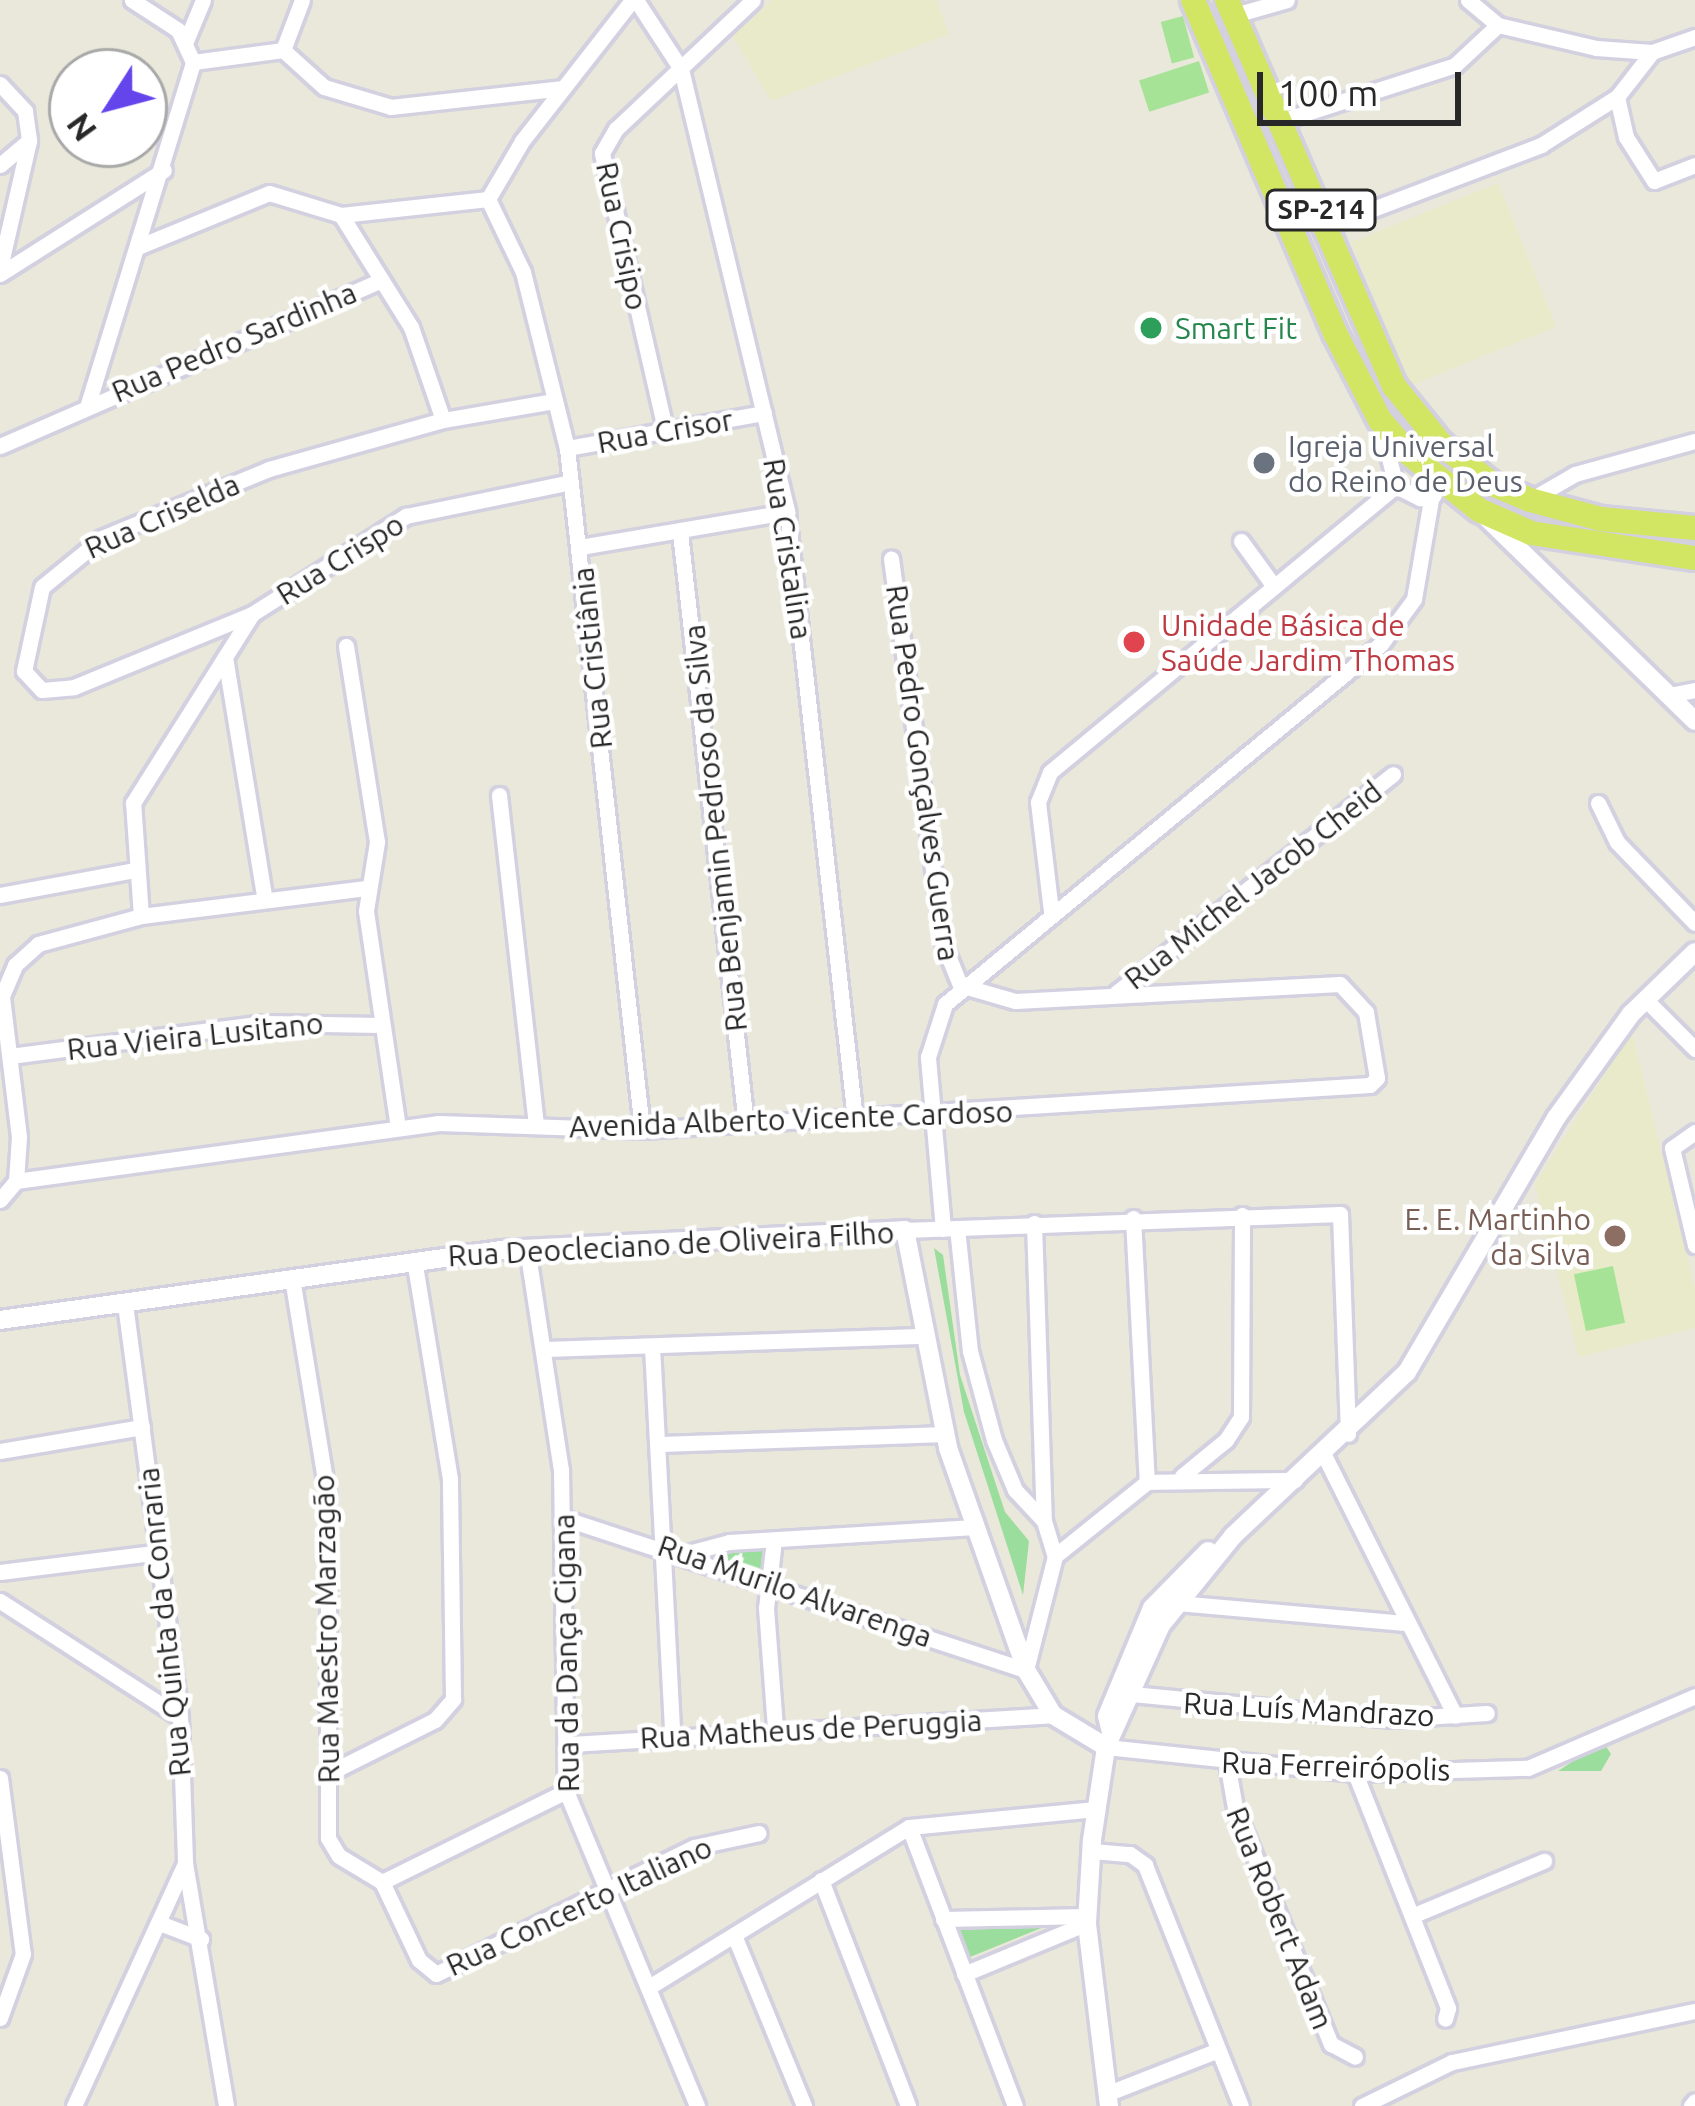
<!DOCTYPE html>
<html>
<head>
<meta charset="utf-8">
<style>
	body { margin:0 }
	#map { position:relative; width:1695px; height:2106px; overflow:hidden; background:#e9e8da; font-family:Ubuntu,sans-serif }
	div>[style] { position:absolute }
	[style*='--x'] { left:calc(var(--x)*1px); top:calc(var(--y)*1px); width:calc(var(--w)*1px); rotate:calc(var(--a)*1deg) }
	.education>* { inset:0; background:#e9eaca; transform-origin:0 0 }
	.green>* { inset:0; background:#9add9c }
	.pitch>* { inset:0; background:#a6e396; transform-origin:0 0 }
	.roads { filter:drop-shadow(3px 0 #d3d0e0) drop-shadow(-3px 0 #d3d0e0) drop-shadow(0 3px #d3d0e0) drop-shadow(0 -3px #d3d0e0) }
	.minor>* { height:15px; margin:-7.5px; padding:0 7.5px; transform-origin:7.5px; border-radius:7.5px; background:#fff }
	.tertiary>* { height:18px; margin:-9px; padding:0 9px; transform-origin:9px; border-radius:9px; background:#fff }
	.primary>* { height:24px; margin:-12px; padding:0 12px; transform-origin:12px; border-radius:12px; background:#d3e663 }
	.dots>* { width:33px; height:33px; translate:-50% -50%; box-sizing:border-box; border:6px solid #fff; border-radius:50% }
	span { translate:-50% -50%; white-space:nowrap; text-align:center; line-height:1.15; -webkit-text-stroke:9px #fff; paint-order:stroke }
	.shield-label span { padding:3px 9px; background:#fff; border:3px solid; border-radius:9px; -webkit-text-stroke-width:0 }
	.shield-label { font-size:27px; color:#282828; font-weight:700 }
	.street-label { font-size:30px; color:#282828 }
	.leisure-label { font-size:30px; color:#27864d }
	.left { translate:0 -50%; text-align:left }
	.worship-label { font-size:30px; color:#5b616d }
	.health-label { font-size:30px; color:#be3a42 }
	.education-label { font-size:30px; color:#785e54 }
	.right { translate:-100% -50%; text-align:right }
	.north { position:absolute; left:48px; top:48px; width:120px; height:120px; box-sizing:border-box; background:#fff; border:3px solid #a9a9a9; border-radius:50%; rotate:234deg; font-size:33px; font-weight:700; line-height:48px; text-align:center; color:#282828 }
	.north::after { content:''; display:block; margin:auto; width:42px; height:54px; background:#6445ec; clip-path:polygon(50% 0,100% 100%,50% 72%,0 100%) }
	.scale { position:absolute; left:1257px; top:72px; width:204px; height:54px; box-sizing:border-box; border:6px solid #282828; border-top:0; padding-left:15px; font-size:36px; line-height:42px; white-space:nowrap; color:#282828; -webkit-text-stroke:9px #fff; paint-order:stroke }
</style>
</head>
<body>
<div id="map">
	<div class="education">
		<i style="clip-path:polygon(772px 0,936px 0,949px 34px,771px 101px,733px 36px)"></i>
		<i style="left:1498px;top:183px;width:155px;height:158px;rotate:68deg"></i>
		<i style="clip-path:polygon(1632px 1032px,1695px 1288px,1695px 1328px,1579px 1357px,1535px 1184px)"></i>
	</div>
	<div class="green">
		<i style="clip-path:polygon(934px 1248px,943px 1255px,960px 1375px,1005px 1512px,1029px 1541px,1023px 1595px,964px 1412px)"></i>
		<i style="clip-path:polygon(769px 1545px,763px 1580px,707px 1551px)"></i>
		<i style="clip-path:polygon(1603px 1742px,1611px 1754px,1601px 1771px,1558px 1771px)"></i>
		<i style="clip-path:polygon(1051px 1924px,970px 1957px,959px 1931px,961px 1930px)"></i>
	</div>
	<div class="pitch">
		<i style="left:1183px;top:16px;width:43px;height:23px;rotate:75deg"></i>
		<i style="left:1199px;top:61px;width:33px;height:63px;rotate:72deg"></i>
		<i style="left:1613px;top:1266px;width:58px;height:40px;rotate:78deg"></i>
	</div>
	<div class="roads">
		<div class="minor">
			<i style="--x:636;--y:0;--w:82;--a:56.9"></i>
			<i style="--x:681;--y:69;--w:456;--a:76.5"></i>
			<i style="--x:787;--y:512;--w:611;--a:83.61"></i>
			<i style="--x:1468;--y:0;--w:39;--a:40"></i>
			<i style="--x:1498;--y:25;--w:101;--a:13.2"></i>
			<i style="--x:1596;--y:48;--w:56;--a:4.1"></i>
			<i style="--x:1652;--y:52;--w:46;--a:-19.2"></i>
			<i style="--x:1235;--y:15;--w:54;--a:-16.1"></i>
			<i style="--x:186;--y:41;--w:44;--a:-67.5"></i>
			<i style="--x:283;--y:50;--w:53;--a:-69.2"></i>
			<i style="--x:193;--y:62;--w:91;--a:-7.6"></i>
			<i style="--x:283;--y:50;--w:55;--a:42.1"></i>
			<i style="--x:324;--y:87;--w:70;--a:16.6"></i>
			<i style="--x:391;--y:107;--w:173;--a:-6.3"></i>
			<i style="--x:0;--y:84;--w:37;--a:47"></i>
			<i style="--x:25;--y:111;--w:30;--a:82"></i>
			<i style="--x:29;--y:141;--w:130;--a:102.9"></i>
			<i style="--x:1617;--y:97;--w:41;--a:77.3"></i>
			<i style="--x:1626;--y:137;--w:52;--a:57.5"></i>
			<i style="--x:1654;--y:181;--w:44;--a:-21.3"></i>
			<i style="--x:1281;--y:121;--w:183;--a:-17.8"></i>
			<i style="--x:1455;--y:65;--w:59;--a:-42.9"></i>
			<i style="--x:0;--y:165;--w:38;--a:-40"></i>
			<i style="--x:488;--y:199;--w:81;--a:64.4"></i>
			<i style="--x:523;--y:272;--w:181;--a:76"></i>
			<i style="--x:567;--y:448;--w:686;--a:83.72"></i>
			<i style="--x:341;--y:215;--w:148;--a:-6.2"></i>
			<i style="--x:488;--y:199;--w:67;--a:-59.6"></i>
			<i style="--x:522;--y:141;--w:179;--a:-52"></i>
			<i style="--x:1328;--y:226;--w:228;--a:-20.8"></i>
			<i style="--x:1541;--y:145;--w:90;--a:-32.3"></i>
			<i style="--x:1617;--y:97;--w:57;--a:-52.1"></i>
			<i style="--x:140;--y:246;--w:139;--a:-22.3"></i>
			<i style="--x:269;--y:193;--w:75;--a:17"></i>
			<i style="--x:341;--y:215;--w:132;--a:58"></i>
			<i style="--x:411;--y:327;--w:98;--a:71"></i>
			<i style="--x:0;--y:274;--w:194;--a:-32.4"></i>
			<i style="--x:554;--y:401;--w:113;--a:170.3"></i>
			<i style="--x:443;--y:420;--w:181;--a:164.3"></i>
			<i style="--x:269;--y:469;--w:181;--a:157.6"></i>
			<i style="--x:102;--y:538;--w:77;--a:140.8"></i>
			<i style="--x:42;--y:587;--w:86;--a:102.1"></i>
			<i style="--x:24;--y:671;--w:26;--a:47"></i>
			<i style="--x:42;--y:690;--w:32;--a:-5"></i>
			<i style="--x:74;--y:687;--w:192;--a:-22.3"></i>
			<i style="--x:252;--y:614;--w:183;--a:-32.5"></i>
			<i style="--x:406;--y:516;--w:168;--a:-11.6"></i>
			<i style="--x:88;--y:404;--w:358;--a:-72.9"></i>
			<i style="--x:193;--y:62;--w:35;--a:-115"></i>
			<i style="--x:178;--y:30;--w:55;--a:-146.9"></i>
			<i style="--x:1380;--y:423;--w:65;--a:75.7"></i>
			<i style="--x:1396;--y:486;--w:27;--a:27"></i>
			<i style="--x:1420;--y:498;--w:14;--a:-12"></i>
			<i style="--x:666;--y:433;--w:287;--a:-102.9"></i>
			<i style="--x:602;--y:153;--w:28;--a:-60"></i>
			<i style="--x:616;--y:129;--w:188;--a:-43.3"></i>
			<i style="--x:0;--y:446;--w:414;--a:-23.5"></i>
			<i style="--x:567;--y:448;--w:200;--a:-10.1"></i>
			<i style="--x:1530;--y:500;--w:52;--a:-30"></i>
			<i style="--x:1575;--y:474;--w:124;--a:-15.4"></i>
			<i style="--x:680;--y:532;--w:596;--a:83.64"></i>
			<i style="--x:1241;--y:541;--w:54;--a:54"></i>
			<i style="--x:580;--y:547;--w:210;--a:-9.6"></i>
			<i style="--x:346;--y:646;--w:198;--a:81"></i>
			<i style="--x:377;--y:842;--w:70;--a:99.1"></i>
			<i style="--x:366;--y:911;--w:218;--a:81.6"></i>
			<i style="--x:225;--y:657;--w:246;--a:80.7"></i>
			<i style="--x:1669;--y:695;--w:26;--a:-11"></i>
			<i style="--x:499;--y:795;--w:331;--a:83.6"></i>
			<i style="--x:1598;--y:803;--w:43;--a:64"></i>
			<i style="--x:1617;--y:842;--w:112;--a:46.1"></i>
			<i style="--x:0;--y:895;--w:137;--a:-10.5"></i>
			<i style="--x:1051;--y:911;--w:110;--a:-96.8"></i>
			<i style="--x:1038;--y:802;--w:32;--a:-68"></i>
			<i style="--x:1050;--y:772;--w:449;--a:-39.6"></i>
			<i style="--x:141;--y:916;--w:113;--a:-94"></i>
			<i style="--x:133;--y:803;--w:223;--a:-57.8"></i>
			<i style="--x:1116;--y:993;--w:353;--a:-38.3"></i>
			<i style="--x:1645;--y:999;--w:71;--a:45"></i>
			<i style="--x:10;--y:1056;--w:257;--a:-7.4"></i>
			<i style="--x:265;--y:1023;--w:115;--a:1"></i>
			<i style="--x:1695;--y:1132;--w:28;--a:145"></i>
			<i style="--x:1672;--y:1148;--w:100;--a:76.7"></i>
			<i style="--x:16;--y:1181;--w:427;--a:-7.8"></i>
			<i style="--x:439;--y:1123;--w:203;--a:2"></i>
			<i style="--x:642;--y:1130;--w:729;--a:-3.54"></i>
			<i style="--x:1370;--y:1085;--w:10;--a:-45"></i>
			<i style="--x:1377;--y:1078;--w:67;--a:-99.5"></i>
			<i style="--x:1366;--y:1012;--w:38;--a:-133"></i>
			<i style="--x:1340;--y:984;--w:325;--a:177"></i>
			<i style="--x:1015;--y:1001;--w:57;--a:-163.8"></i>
			<i style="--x:960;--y:985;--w:45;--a:-112"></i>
			<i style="--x:943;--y:943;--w:388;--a:-97.7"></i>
			<i style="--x:0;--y:1200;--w:25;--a:-50"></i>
			<i style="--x:16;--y:1181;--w:44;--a:-86.1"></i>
			<i style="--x:19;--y:1137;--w:142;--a:-96.9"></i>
			<i style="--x:2;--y:996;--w:34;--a:-67"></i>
			<i style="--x:15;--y:965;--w:31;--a:-42"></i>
			<i style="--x:38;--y:944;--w:107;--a:-15.2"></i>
			<i style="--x:141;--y:916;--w:227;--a:-7.1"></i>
			<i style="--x:1133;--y:1218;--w:264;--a:87"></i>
			<i style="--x:1034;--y:1223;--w:298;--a:88.1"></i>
			<i style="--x:1044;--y:1521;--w:37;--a:73"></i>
			<i style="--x:957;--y:1228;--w:124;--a:84"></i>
			<i style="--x:970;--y:1351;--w:92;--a:74.9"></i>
			<i style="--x:994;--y:1440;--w:54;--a:67.2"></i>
			<i style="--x:1015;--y:1490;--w:42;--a:46.9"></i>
			<i style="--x:943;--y:1229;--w:173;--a:-95"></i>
			<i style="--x:928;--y:1057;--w:56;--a:-72.2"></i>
			<i style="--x:945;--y:1004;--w:565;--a:-39.55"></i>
			<i style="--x:1381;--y:644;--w:56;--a:-53.7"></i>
			<i style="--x:1414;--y:599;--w:131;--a:-80.3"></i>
			<i style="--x:905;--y:1230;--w:435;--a:-2.1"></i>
			<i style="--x:1340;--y:1214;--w:220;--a:87.9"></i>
			<i style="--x:527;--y:1248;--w:225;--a:81.3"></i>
			<i style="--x:561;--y:1470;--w:321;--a:89.1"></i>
			<i style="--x:566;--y:1791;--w:341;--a:67.4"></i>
			<i style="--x:292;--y:1278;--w:222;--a:80.7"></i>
			<i style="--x:328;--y:1497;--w:341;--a:90"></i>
			<i style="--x:328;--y:1838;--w:21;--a:59"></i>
			<i style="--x:339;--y:1856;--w:50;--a:31.2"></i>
			<i style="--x:125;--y:1304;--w:417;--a:82.4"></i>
			<i style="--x:180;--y:1717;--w:146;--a:88"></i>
			<i style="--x:185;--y:1863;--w:246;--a:80.4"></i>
			<i style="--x:652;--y:1347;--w:389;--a:87"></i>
			<i style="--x:546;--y:1349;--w:379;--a:-2"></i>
			<i style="--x:661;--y:1444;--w:284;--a:-2"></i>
			<i style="--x:0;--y:1451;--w:144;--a:-9.6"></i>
			<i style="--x:1324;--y:1455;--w:292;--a:63.3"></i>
			<i style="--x:1182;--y:1476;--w:57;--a:-39.3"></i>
			<i style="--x:1226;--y:1440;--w:27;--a:-57"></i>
			<i style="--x:1241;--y:1417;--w:202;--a:-89.7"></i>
			<i style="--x:563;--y:1518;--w:487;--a:18.2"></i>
			<i style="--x:1026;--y:1670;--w:118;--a:-75.7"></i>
			<i style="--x:1055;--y:1556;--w:118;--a:-38.8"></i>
			<i style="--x:1147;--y:1482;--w:148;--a:-0.8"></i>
			<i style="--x:774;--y:1540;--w:68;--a:96.7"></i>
			<i style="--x:766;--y:1608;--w:121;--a:85.7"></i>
			<i style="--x:688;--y:1553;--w:42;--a:-15"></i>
			<i style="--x:729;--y:1542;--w:246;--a:-3.5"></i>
			<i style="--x:0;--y:1572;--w:161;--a:-7.1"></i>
			<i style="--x:0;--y:1601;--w:214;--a:32.8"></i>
			<i style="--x:1176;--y:1603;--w:231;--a:5"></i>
			<i style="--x:1132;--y:1694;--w:261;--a:5.5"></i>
			<i style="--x:1392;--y:1719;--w:95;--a:-3.6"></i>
			<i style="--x:570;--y:1744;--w:484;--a:-3.4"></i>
			<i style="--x:1106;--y:1747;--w:250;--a:6"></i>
			<i style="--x:1355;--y:1773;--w:173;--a:-1.7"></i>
			<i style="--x:1528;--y:1768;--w:182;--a:-23.3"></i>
			<i style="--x:1227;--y:1762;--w:47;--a:80.1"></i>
			<i style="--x:1235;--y:1808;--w:255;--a:67.9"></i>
			<i style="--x:1331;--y:2044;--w:27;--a:28"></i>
			<i style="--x:333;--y:1771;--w:114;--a:-26.6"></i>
			<i style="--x:435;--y:1720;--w:28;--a:-49"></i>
			<i style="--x:453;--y:1699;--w:220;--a:-90.8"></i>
			<i style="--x:450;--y:1479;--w:222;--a:-99.3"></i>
			<i style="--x:1355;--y:1773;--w:253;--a:68.4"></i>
			<i style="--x:1448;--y:2008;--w:11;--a:105"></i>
			<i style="--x:0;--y:1778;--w:177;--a:82.6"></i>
			<i style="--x:23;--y:1954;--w:68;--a:109.8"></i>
			<i style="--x:909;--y:1827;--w:298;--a:69.2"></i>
			<i style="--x:1092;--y:1851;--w:38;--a:5"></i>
			<i style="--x:1130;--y:1854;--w:19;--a:36"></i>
			<i style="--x:1145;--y:1865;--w:259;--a:68.3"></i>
			<i style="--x:821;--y:1880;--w:242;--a:68.9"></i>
			<i style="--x:382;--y:1882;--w:86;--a:64.6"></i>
			<i style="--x:419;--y:1960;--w:22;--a:39"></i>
			<i style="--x:436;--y:1974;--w:288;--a:-26.2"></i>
			<i style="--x:694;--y:1847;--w:66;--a:-12.2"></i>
			<i style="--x:382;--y:1882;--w:205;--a:-26.3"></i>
			<i style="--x:1414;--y:1915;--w:141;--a:-22.6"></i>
			<i style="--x:943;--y:1919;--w:145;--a:-1.2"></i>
			<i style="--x:162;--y:1924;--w:42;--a:21"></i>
			<i style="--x:734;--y:1935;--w:185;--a:67.7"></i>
			<i style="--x:964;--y:1974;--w:133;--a:-22.5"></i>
			<i style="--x:649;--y:1987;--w:305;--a:-31.6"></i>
			<i style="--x:909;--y:1827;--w:188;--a:-5.5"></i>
			<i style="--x:1106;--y:2094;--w:120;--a:-21.4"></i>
			<i style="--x:74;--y:2106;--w:267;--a:-65.4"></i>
			<i style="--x:1362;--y:2106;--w:100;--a:-26.1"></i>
			<i style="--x:1452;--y:2062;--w:248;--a:-11.9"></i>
			<i style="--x:1691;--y:2106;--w:6;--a:-51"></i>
		</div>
		<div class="tertiary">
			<i style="--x:1483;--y:514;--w:296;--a:44.3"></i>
			<i style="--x:0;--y:1320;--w:506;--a:-7.95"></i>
			<i style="--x:501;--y:1250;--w:404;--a:-2.8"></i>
			<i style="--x:905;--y:1230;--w:222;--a:78.8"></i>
			<i style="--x:948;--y:1448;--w:235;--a:70.6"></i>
			<i style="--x:1026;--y:1670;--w:52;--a:59"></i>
			<i style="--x:1053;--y:1715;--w:62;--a:31.1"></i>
			<i style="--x:1111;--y:1732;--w:16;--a:-104"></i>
			<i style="--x:1107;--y:1716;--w:117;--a:-67.4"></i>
			<i style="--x:1152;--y:1608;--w:80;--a:-45.5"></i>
			<i style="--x:1109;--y:2106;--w:184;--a:-96.9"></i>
			<i style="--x:1087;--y:1923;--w:83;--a:-86.6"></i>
			<i style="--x:1092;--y:1840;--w:94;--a:-81.4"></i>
			<i style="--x:1106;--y:1747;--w:134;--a:-65.7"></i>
			<i style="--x:1161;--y:1625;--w:114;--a:-51"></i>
			<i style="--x:1233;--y:1536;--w:239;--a:-43.3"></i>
			<i style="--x:1407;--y:1372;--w:294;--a:-59.6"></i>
			<i style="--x:1556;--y:1118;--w:128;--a:-54.2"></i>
			<i style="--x:1631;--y:1014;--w:89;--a:-44.1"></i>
		</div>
		<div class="primary">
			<i style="--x:1193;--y:0;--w:362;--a:66.9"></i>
			<i style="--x:1335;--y:333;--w:98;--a:62.7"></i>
			<i style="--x:1380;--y:420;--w:42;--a:49.8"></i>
			<i style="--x:1407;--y:452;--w:92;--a:38.9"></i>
			<i style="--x:1479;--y:510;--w:57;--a:23.9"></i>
			<i style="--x:1531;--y:533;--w:166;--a:8.7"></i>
			<i style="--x:1227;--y:0;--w:421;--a:66.6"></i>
			<i style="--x:1394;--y:386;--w:75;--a:51"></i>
			<i style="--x:1441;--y:444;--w:65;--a:38.1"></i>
			<i style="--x:1492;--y:484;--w:41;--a:22.8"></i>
			<i style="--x:1530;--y:500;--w:73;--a:15"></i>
			<i style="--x:1601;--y:519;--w:94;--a:5.5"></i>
		</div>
	</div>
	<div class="dots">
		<i style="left:1151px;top:328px;background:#2e9e5b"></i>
		<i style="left:1264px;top:463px;background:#6b7280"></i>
		<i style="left:1134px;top:642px;background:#e0444e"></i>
		<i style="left:1615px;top:1236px;background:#8d6e63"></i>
	</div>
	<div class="shield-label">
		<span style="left:1321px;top:210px">SP-214</span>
	</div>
	<div class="street-label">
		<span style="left:622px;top:236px;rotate:78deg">Rua Crisipo</span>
		<span style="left:234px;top:342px;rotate:-23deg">Rua Pedro Sardinha</span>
		<span style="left:665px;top:431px;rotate:-10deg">Rua Crisor</span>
		<span style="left:162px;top:516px;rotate:-24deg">Rua Criselda</span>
		<span style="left:788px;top:549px;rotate:81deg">Rua Cristalina</span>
		<span style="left:340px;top:559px;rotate:-32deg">Rua Crispo</span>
		<span style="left:592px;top:658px;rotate:-96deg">Rua Cristiânia</span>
		<span style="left:923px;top:773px;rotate:82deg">Rua Pedro Gonçalves Guerra</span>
		<span style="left:715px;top:828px;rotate:-96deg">Rua Benjamin Pedroso da Silva</span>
		<span style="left:1253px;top:885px;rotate:-38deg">Rua Michel Jacob Cheid</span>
		<span style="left:195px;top:1036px;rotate:-6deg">Rua Vieira Lusitano</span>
		<span style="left:791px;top:1119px;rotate:-2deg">Avenida Alberto Vicente Cardoso</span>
		<span style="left:671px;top:1244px;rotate:-3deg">Rua Deocleciano de Oliveira Filho</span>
		<span style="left:795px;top:1591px;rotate:19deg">Rua Murilo Alvarenga</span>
		<span style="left:164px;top:1622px;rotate:-96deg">Rua Quinta da Conraria</span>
		<span style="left:326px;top:1629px;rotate:-91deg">Rua Maestro Marzagão</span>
		<span style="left:566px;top:1653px;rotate:-91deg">Rua da Dança Cigana</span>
		<span style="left:1309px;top:1709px;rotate:3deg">Rua Luís Mandrazo</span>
		<span style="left:811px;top:1729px;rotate:-3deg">Rua Matheus de Peruggia</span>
		<span style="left:1336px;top:1766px;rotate:2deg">Rua Ferreirópolis</span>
		<span style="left:579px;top:1906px;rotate:-25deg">Rua Concerto Italiano</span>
		<span style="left:1280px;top:1918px;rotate:68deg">Rua Robert Adam</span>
	</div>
	<div class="leisure-label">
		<span class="left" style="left:1175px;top:328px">Smart Fit</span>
	</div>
	<div class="worship-label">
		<span class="left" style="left:1288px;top:463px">Igreja Universal<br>do Reino de Deus</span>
	</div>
	<div class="health-label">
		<span class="left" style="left:1161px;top:642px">Unidade Básica de<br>Saúde Jardim Thomas</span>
	</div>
	<div class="education-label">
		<span class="right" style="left:1591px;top:1236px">E. E. Martinho<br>da Silva</span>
	</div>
	<div class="north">N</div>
	<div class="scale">100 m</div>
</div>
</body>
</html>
